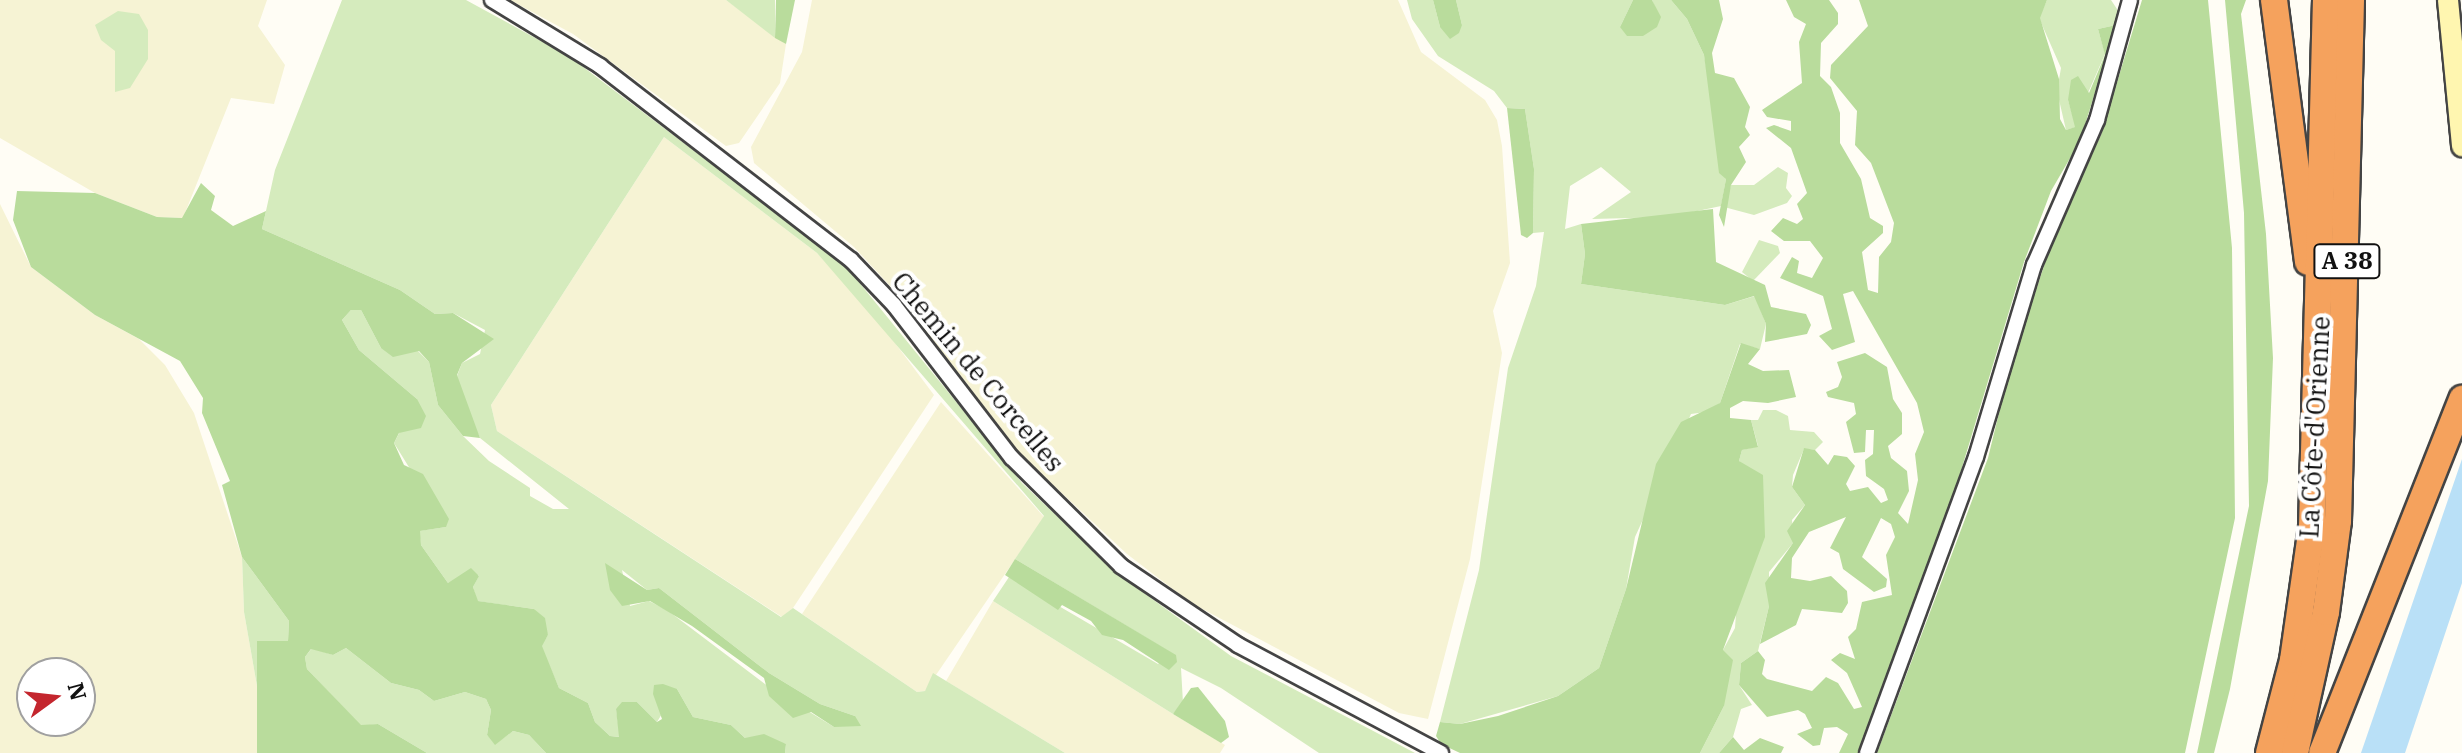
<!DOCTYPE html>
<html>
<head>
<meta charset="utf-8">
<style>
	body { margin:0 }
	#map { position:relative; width:2462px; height:753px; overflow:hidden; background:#fffdf5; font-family:"IBM Plex Serif",serif }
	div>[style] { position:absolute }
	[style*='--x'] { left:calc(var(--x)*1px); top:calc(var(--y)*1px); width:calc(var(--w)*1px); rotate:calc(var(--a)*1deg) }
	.farmland>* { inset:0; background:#f6f3d4 }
	.green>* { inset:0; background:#d5ebbd }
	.forest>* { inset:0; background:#b9dc9c }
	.water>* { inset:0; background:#b9e0f7 }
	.roads { filter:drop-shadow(2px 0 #444) drop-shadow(-2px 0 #444) drop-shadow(0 2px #444) drop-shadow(0 -2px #444) }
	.minor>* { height:14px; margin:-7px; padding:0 7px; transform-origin:7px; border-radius:7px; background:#fff }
	.secondary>* { height:20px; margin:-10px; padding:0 10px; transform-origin:10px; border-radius:10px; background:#fff6b0 }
	.motorway>* { height:26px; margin:-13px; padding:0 13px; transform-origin:13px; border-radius:13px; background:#f5a25d }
	span { translate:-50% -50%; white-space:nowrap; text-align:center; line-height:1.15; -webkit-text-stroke:8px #fff; paint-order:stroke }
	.shield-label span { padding:2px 6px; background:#fff; border:2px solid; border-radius:6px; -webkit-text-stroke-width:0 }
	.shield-label { font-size:24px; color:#111; font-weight:700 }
	.street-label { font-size:26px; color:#111 }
	.north { position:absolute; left:16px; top:657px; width:80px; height:80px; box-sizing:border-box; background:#fff; border:2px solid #a0a0a0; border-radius:50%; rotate:75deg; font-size:22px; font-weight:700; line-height:32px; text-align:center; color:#111 }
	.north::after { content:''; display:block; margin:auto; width:28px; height:36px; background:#c4262e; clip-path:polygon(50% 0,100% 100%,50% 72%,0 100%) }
</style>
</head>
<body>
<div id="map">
	<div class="farmland">
		<i style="clip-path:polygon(0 0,267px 0,258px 26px,285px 65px,274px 104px,231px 98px,183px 218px,157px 217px,95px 193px,0 138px)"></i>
		<i style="clip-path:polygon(510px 0,726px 0,786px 44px,780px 83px,739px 143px,726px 146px,573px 34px)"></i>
		<i style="clip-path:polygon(812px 0,1398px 0,1421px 52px,1485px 100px,1497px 120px,1502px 146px,1510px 263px,1493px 311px,1502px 353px,1470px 559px,1428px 719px,1399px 713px,1191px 603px,1127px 554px,1020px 454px,892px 288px,854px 247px,754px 163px,751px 147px,802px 52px)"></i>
		<i style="clip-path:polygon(664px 137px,817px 253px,871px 311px,934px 395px,793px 608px,782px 617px,497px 431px,491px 405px)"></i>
		<i style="clip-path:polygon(evenodd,0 204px,31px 267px,95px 315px,139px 339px,165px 365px,194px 413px,242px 557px,244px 612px,257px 686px,257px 753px,0 753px,0 204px,32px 673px,80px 673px,80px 721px,32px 721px,32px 673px)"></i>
		<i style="clip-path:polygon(941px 402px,1044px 517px,925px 691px,917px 692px,802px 614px)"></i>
		<i style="clip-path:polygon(993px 601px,1173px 714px,1225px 745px,1220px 753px,1065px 753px,946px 681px)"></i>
	</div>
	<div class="green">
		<i style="clip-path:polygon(evenodd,342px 0,466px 0,570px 57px,845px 265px,1022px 483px,1119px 575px,1231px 656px,1415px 753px,1319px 753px,1221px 688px,1181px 668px,1183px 703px,1173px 714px,993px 601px,1009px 577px,1158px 664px,1170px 652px,1015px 559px,1044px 516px,817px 253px,664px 137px,491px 405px,497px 431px,781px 617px,793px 608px,917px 692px,925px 691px,933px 673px,1065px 753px,785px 753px,786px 744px,745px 738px,731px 725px,693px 717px,677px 689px,657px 722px,637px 702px,616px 709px,620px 737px,610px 736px,595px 722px,588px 703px,559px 688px,541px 646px,548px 635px,534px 609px,477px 601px,473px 587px,479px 575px,448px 583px,421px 545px,419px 531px,446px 527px,394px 443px,417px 399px,359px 350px,342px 320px,351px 310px,361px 310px,381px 348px,418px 351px,429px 362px,438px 405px,463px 436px,489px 461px,530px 488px,530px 496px,553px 509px,569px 509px,480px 438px,463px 402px,457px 376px,462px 363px,480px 354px,485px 330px,453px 313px,435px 314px,400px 290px,262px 229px,275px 170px,342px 0,622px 570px,647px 590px,659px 588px,769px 673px,820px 704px,855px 716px,834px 727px,769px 687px,667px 610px,649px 601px,630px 606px,622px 570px)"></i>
		<i style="clip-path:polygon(726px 0,775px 0,775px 38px)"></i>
		<i style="clip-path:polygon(1407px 0,1433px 0,1440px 27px,1462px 25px,1456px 0,1633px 0,1620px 27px,1655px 7px,1652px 0,1671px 0,1687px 19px,1704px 55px,1726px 179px,1721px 206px,1669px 217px,1592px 219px,1631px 192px,1601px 167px,1570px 186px,1565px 229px,1581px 224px,1585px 254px,1581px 284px,1725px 305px,1755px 296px,1766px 324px,1760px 349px,1740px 344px,1720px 403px,1713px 411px,1691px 414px,1635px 537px,1626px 589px,1599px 668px,1558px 696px,1460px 724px,1440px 722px,1479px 570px,1508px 368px,1536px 286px,1544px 232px,1533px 233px,1534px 169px,1525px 109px,1507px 108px,1494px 91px,1438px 56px,1412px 19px)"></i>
		<i style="clip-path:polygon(2047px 0,2111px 0,2119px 12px,2116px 25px,2098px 29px,2105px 54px,2088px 93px,2082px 87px,2068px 100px,2076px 127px,2066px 130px,2057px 91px,2061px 68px,2039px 18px)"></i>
		<i style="clip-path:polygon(118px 11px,139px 14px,148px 30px,148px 59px,130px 88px,115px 92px,115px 51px,101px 40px,95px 25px)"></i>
		<i style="clip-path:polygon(1778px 167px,1788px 173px,1786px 188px,1792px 196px,1787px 203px,1754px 215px,1724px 207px,1731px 185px,1754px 185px)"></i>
		<i style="clip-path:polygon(1759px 240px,1778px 246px,1780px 253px,1753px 281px,1742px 272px)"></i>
		<i style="clip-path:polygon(1763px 410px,1776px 410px,1788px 416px,1790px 430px,1814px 432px,1823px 442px,1815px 450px,1804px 449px,1793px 475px,1792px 487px,1805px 505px,1792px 520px,1794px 542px,1769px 572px,1769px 606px,1758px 651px,1741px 663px,1739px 685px,1752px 705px,1741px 709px,1733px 737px,1719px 753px,1700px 753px,1724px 706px,1723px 650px,1735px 628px,1746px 469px,1739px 461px,1742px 450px,1758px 446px,1751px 420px,1758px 420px)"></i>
		<i style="clip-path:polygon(242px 557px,289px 621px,288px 641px,257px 641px,257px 686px,244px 612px)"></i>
		<i style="clip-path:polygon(312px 648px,333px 655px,346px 648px,391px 683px,419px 690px,434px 701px,465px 692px,486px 699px,491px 710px,487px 735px,495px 744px,513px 731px,529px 735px,546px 753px,427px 753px,378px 724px,361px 726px,307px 669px,305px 657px)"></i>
	</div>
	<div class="forest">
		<i style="clip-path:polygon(776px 0,795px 0,786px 44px,775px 38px)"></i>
		<i style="clip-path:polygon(1433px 0,1456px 0,1462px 25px,1459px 33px,1450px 39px,1440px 27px)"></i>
		<i style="clip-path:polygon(1633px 0,1652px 0,1661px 17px,1657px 27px,1643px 36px,1627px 36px,1620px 27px)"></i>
		<i style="clip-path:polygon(1671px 0,1719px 0,1723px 19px,1712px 53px,1715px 73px,1734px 78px,1750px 107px,1745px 127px,1750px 135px,1739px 147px,1746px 162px,1731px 185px,1724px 227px,1719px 215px,1726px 179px,1719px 173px,1704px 55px,1687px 19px)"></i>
		<i style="clip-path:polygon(1786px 0,1829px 0,1838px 13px,1838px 24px,1821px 43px,1820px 76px,1831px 87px,1840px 113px,1840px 143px,1861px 179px,1870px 218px,1883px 226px,1883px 233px,1862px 252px,1868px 290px,1878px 293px,1879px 257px,1891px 242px,1894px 223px,1871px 163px,1855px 145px,1857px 111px,1830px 78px,1831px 65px,1868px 26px,1859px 0,2047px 0,2040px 18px,2059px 79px,2060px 119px,2066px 130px,2075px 127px,2068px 100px,2071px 80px,2078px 76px,2089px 93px,2105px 55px,2098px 29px,2116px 25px,2080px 141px,2051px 191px,2024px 262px,1944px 527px,1861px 753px,1839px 753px,1848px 734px,1837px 727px,1824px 728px,1820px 745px,1813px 746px,1797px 734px,1812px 728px,1805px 714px,1798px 710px,1767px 717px,1739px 685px,1741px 663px,1758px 651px,1765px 660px,1762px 674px,1767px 679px,1812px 691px,1826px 677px,1838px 683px,1854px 709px,1862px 707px,1847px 673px,1831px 660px,1840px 653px,1855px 659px,1848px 637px,1856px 629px,1862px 602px,1892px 595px,1886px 555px,1895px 537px,1891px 524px,1881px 518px,1862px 557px,1887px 579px,1886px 587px,1874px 592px,1843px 569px,1839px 553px,1830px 548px,1846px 517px,1809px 532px,1792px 558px,1791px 578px,1810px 581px,1831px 576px,1847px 591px,1848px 603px,1842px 613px,1802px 609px,1796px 625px,1760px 644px,1769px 606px,1765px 583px,1793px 543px,1787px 531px,1805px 505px,1792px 487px,1804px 448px,1815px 450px,1828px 465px,1834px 455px,1847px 457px,1855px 466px,1846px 484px,1850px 491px,1868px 487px,1881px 503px,1888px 500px,1884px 489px,1866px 476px,1865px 460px,1873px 454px,1874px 430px,1866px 430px,1865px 452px,1854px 453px,1846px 422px,1856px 414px,1854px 403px,1828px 397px,1826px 392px,1838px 387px,1842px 377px,1837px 362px,1865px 353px,1887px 367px,1893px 399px,1902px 413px,1902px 434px,1888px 446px,1891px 458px,1907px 471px,1909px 491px,1898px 513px,1908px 524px,1918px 480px,1915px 454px,1924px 432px,1917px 403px,1853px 291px,1843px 294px,1855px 342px,1832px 350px,1819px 336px,1832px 329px,1823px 296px,1780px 278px,1792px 257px,1799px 261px,1797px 273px,1812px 278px,1823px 258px,1810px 241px,1784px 241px,1771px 231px,1783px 218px,1797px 224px,1803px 219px,1797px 204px,1807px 193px,1791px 148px,1766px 128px,1774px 125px,1791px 131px,1791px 121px,1767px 117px,1762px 110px,1802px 83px,1799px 42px,1806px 24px,1794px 17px)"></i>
		<i style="clip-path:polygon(2142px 0,2208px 0,2232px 248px,2235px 518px,2185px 753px,1877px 753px,1988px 458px,2008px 376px,2056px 229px,2101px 135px)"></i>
		<i style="clip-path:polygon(2225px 0,2246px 0,2241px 14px,2266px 234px,2273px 358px,2268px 481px,2230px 689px,2214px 753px,2197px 753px,2249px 506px,2244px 213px)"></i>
		<i style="clip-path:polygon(1507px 108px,1525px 109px,1534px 169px,1533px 233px,1527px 238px,1521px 235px)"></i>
		<i style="clip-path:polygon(201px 183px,215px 196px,211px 210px,233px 226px,266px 211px,262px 229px,400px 290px,435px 314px,453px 313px,494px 339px,462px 363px,457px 375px,480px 438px,463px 436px,438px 405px,429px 362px,419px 351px,393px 357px,381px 348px,361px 310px,351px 310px,342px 320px,359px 350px,417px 399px,426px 416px,421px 428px,399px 433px,394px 443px,404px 465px,423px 474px,449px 519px,446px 527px,420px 531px,421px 545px,448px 583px,471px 568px,479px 576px,473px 587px,478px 601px,534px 609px,545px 618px,548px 635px,542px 646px,559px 688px,588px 703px,595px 722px,610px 736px,619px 737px,616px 709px,622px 702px,637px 702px,657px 722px,662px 719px,653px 694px,654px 685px,663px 684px,677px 689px,693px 717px,731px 725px,745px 738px,764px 734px,786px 744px,785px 753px,546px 753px,529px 735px,513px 731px,495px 745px,487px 735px,491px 710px,486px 699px,465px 692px,434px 701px,419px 690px,391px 683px,346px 648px,333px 655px,311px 649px,305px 657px,307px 669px,361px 725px,378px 724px,427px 753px,257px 753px,257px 641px,288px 641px,289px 621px,242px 557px,222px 485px,230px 481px,202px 413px,203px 398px,180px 361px,95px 315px,31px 267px,13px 220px,17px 191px,95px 193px,157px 217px,182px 218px)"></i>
		<i style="clip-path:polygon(1713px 209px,1716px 262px,1765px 285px,1771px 307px,1806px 314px,1811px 325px,1807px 334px,1765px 342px,1766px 324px,1754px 296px,1725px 305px,1581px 284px,1585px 254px,1581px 224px)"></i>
		<i style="clip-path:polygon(1741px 343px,1760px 349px,1748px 364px,1763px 371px,1789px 370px,1796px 397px,1768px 403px,1743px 401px,1730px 408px,1730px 418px,1751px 420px,1758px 447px,1742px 450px,1739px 461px,1763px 475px,1765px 537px,1723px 650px,1733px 660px,1724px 706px,1700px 753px,1460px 753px,1441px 744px,1436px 736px,1440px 722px,1460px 724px,1498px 716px,1558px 696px,1599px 668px,1626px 589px,1656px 464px,1681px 422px,1720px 403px)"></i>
		<i style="clip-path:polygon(1015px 559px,1176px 655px,1177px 662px,1169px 670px,1123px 640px,1102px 635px,1091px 621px,1062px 605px,1058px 610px,1005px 575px)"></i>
		<i style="clip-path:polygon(605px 563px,647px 590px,659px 588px,769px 673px,820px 704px,855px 716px,861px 726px,834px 727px,811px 712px,793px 718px,769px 696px,764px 678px,692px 626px,650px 601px,622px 606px,610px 590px)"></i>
		<i style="clip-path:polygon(1198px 687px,1225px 721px,1229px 737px,1221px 743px,1173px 714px,1191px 688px)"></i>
		<i style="clip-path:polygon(1733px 737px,1744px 750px,1760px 738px,1784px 747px,1781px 753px,1719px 753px)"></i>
	</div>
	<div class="water">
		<i style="clip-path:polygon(2462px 459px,2462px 583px,2405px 753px,2361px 753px)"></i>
	</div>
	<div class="roads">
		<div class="minor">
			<i style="--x:492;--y:0;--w:127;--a:31.4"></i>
			<i style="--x:600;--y:66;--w:317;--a:37.7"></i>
			<i style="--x:851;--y:260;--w:62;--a:46.3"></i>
			<i style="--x:894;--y:305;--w:193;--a:52.4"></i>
			<i style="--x:1012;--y:458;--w:153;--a:44.7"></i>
			<i style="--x:1121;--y:566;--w:141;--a:34"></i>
			<i style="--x:1238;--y:645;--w:230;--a:28"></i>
			<i style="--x:1867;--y:753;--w:315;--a:-69.8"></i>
			<i style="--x:1976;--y:457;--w:201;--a:-73.2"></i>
			<i style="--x:2034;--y:265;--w:158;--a:-66.5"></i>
			<i style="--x:2097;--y:120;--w:124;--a:-74.6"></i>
		</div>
		<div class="secondary">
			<i style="--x:2448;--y:0;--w:147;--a:84.5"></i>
		</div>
		<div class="motorway">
			<i style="--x:2274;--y:0;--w:264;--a:82.6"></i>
			<i style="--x:2269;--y:753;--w:96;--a:-75.5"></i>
			<i style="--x:2293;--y:660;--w:134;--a:-81.9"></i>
			<i style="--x:2312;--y:527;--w:527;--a:-88.48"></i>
			<i style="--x:2295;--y:753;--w:144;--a:-77.6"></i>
			<i style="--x:2326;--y:612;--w:92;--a:-82.5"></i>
			<i style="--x:2338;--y:521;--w:521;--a:-88.57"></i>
			<i style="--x:2322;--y:753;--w:381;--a:-68.4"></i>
		</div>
	</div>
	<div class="shield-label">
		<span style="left:2347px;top:261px">A 38</span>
	</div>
	<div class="street-label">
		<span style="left:978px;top:372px;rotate:50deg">Chemin de Corcelles</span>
		<span style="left:2315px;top:427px;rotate:-87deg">La Côte-d'Orienne</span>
	</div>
	<div class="north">N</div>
</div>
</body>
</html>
